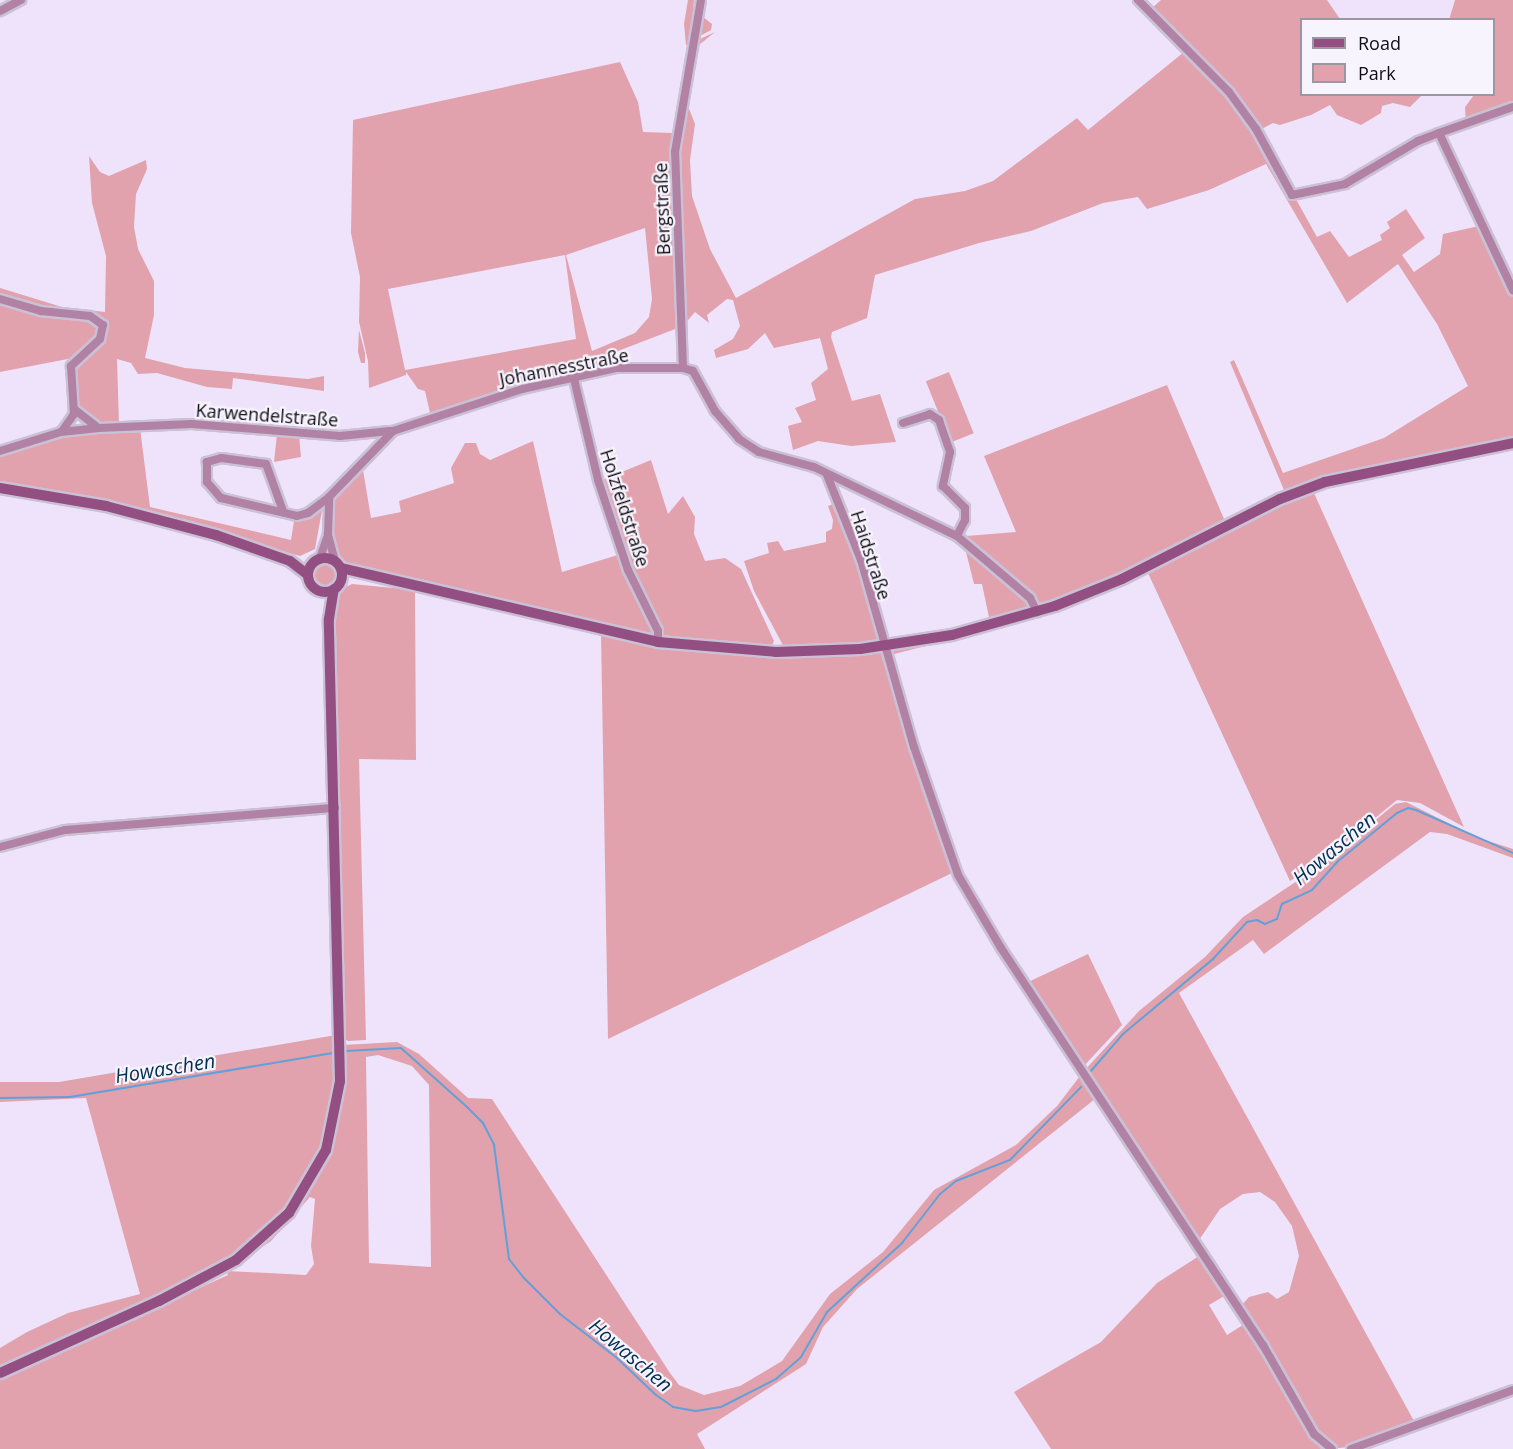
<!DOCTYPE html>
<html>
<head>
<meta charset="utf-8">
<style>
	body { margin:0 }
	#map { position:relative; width:1513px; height:1449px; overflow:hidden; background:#efe3fb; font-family:"Open Sans",sans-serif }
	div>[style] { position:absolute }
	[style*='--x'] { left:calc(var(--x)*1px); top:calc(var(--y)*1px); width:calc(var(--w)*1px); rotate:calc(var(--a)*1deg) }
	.green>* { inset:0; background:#e1a2ad; transform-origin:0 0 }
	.round { border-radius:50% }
	.stream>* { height:2px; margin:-1px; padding:0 1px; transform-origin:1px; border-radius:1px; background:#61a0d9 }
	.roads { filter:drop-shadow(2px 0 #cbc1d6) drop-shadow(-2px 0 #cbc1d6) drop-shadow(0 2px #cbc1d6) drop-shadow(0 -2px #cbc1d6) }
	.street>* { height:8px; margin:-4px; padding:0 4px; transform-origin:4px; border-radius:4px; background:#b282a4 }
	.secondary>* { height:10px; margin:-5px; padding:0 5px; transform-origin:5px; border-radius:5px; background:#944f82 }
	.secondary>.ring { margin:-5px; padding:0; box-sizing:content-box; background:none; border:10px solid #944f82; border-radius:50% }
	span { translate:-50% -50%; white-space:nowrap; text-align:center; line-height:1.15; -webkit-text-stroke:4.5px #f8f4fd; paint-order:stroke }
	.street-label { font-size:18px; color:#100c14 }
	.water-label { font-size:20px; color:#003054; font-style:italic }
	.legend { position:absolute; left:1300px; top:18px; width:195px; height:78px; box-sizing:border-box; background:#f8f4fd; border:2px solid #9b97a0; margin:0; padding:8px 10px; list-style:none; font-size:18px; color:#100c14 }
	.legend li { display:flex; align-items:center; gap:12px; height:30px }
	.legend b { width:30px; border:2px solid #9b97a0 }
</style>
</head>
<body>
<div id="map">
	<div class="green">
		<i style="clip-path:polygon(688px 0,694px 0,690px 45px,686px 45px,684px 24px)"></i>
		<i style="clip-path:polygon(1161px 0,1327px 0,1340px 19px,1302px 20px,1302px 94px,1422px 95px,1410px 107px,1393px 103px,1382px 106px,1381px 113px,1361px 125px,1337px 115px,1330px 105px,1311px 115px,1280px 125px,1273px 123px,1258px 131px,1206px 62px,1151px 9px)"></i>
		<i style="clip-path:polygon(1455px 0,1513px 0,1513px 104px,1466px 123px,1465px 107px,1474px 95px,1494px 94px,1494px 20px,1449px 20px)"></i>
		<i style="clip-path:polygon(703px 17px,712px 24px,711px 30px,700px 36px)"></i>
		<i style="clip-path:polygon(evenodd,715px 32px,699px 45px,688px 106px,695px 124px,690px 160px,692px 196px,710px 249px,736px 298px,915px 199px,965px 191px,993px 181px,1077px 118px,1088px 130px,1184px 52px,1215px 78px,1254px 131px,1282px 187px,1297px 201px,1317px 237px,1330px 231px,1349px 257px,1382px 240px,1380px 235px,1390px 228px,1387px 222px,1406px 209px,1425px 238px,1402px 255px,1414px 272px,1440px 254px,1443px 234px,1479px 226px,1513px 293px,1513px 449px,1355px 480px,1314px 493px,1464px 827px,1420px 803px,1397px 800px,1330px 855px,1290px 881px,1148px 573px,1051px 614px,890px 655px,894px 649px,958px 636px,1057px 602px,1043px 604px,1037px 601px,965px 539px,966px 536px,1016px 532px,984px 456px,1167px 385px,1224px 519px,1284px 490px,1230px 362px,1234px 360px,1242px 378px,1283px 473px,1384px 438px,1468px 386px,1437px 324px,1398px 264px,1347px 303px,1266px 164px,1209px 190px,1147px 209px,1138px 197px,1103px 203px,1031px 231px,979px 243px,875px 275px,867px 318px,832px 332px,831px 337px,852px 401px,880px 394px,896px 442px,851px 446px,818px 441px,793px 450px,788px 426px,802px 422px,795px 408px,816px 400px,811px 383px,828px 369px,820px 338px,774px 348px,765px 333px,748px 349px,716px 358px,714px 350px,733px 339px,740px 326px,733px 300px,727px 299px,707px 315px,709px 323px,695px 312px,683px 326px,605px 356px,604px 369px,513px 388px,430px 413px,425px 391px,418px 389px,406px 372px,406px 375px,369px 388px,368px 361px,359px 322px,360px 277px,351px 233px,353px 120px,620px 62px,638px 102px,643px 132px,674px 133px,681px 126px,698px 40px,715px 32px,645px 228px,652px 299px,649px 317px,635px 333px,592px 351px,566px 255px,645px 228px,715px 32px,565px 255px,576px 339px,405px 370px,388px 289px,565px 255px)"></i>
		<i style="clip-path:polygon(89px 156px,100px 172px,109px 176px,146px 160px,147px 169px,136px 194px,134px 227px,138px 249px,154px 281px,154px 315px,145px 358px,185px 368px,308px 379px,324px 376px,324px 391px,233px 378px,232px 389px,207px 387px,157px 373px,138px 374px,131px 363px,117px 359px,119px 424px,98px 424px,78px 411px,73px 366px,97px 341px,73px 358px,0 372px,0 288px,62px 307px,105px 312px,106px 256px,92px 203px)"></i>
		<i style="clip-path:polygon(359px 330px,365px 353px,365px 363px,361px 363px,358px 352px)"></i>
		<i style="left:949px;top:372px;width:66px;height:25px;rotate:68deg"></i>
		<i style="clip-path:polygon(140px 428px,150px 507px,291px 540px,294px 521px,306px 517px,323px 505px,315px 549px,300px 556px,149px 515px,0 484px,0 453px,71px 432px)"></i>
		<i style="clip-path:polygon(277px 434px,299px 435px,301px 457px,274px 462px)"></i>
		<i style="clip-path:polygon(533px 441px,562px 572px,621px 554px,655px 628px,651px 636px,342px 564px,335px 546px,332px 500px,362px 464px,371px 518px,401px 512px,399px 501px,454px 483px,451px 468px,465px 443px,476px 443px,480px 454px,490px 460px)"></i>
		<i style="clip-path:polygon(651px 460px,668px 514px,683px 496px,695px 517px,694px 534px,705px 561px,725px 558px,741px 569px,774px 641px,770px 649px,663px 635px,632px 575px,600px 481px)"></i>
		<i style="clip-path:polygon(836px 503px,855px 549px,879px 641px,785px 649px,754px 591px,744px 561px,769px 553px,767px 543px,778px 541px,784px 551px,826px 542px,826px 532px,832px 529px,833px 520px,828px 506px)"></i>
		<i style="clip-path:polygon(964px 544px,1029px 602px,1026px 611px,990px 622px,982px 584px,974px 584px)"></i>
		<i class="round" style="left:313px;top:563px;width:24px;height:24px"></i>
		<i style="clip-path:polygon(352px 584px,415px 590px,416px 760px,359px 759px,366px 1040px,348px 1041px,343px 1038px,333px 602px,339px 590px)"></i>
		<i style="clip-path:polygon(601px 634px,732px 654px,826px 656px,880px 651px,952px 873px,608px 1039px)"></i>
		<i style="clip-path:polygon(1406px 802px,1476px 837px,1513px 849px,1513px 858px,1447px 834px,1430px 832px,1264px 954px,1253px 940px,1179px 993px,1414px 1421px,1350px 1447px,1338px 1448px,1322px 1442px,1241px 1306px,1249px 1297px,1268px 1292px,1277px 1299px,1289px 1292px,1299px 1256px,1292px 1226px,1275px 1202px,1260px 1192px,1243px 1194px,1220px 1209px,1197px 1243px,1084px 1071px,1139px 1011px,1205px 957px,1243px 917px,1321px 865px,1395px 804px)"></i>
		<i style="clip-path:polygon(1088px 954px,1122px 1025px,1082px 1068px,1026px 983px)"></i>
		<i style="clip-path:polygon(336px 1035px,336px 1085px,321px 1151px,281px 1216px,250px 1245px,210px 1271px,0 1369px,0 1348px,27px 1332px,68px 1313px,140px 1294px,86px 1098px,0 1102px,0 1082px,59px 1082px)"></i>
		<i style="clip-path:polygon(evenodd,397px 1042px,419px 1054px,468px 1098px,492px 1099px,670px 1373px,679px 1385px,704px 1395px,740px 1386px,782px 1361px,830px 1294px,883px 1252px,934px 1190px,1016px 1145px,1057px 1106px,1080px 1076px,1095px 1099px,857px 1289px,823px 1327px,806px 1364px,697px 1434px,705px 1449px,0 1449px,0 1378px,228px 1275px,226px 1269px,296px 1209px,315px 1181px,337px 1126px,343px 1045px,397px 1042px,378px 1055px,412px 1066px,429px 1085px,431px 1267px,369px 1263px,366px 1057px,378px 1055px,397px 1042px,310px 1197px,315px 1199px,311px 1246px,314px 1264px,306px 1275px,227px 1271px,271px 1241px,310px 1197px)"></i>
		<i style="clip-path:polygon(1199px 1256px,1226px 1295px,1209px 1305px,1227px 1335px,1246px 1323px,1321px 1449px,1051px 1449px,1014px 1392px,1101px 1342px,1157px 1283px)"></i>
	</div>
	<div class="stream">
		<i style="--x:346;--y:1051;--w:55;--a:-3.1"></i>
		<i style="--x:401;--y:1048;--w:89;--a:41.8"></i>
		<i style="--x:467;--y:1107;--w:23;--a:45"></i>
		<i style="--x:483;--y:1123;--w:25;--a:63"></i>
		<i style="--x:494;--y:1145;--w:115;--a:82.5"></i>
		<i style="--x:509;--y:1259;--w:23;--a:52"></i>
		<i style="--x:523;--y:1277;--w:52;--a:45"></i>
		<i style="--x:560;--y:1314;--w:72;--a:37.7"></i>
		<i style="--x:617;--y:1358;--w:54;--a:43.5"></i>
		<i style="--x:656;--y:1395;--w:21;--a:35"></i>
		<i style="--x:673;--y:1407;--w:23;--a:10"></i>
		<i style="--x:696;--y:1411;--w:25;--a:-9"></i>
		<i style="--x:721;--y:1407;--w:62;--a:-27"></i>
		<i style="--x:776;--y:1379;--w:33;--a:-41"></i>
		<i style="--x:801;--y:1357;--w:52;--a:-60"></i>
		<i style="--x:827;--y:1312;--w:102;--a:-42.6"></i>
		<i style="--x:902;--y:1243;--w:62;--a:-52.2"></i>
		<i style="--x:940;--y:1194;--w:21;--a:-39"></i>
		<i style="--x:956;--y:1181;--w:58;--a:-21.3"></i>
		<i style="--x:1010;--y:1160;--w:102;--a:-45.8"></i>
		<i style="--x:1091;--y:1071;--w:49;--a:-49.1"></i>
		<i style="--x:1123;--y:1034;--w:117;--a:-39.8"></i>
		<i style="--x:1213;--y:959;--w:50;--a:-47.4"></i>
		<i style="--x:1247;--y:922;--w:10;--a:-11"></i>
		<i style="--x:1257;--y:920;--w:9;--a:27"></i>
		<i style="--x:1265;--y:924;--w:13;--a:-23"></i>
		<i style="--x:1277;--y:919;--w:16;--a:-72"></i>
		<i style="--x:1282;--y:904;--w:33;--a:-25"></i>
		<i style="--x:1312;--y:890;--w:38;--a:-48"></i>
		<i style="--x:1337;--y:862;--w:77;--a:-39.2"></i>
		<i style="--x:1397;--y:813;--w:12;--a:-24"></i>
		<i style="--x:1408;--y:808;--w:8;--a:14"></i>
		<i style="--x:1416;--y:810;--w:106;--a:23.9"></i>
		<i style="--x:0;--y:1098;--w:70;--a:-0.8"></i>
		<i style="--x:70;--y:1097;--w:268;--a:-9.5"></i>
	</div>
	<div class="roads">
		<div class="street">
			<i style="--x:1138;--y:0;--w:129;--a:45.3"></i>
			<i style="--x:1229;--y:92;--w:46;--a:53.9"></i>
			<i style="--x:1256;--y:129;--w:75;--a:61.4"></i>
			<i style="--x:1292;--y:195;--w:54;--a:-11.7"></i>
			<i style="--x:1345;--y:184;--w:85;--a:-30.5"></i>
			<i style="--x:1418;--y:141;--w:22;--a:-21"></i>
			<i style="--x:1439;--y:133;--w:174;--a:64.8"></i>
			<i style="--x:0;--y:11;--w:24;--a:-28"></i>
			<i style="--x:1439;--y:133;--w:78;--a:-19.4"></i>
			<i style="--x:0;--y:299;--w:43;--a:16.3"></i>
			<i style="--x:41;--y:311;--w:49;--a:5.8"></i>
			<i style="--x:90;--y:316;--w:16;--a:35"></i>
			<i style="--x:103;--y:325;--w:14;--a:102"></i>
			<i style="--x:100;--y:339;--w:40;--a:137"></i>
			<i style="--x:71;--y:366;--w:48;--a:86.4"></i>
			<i style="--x:74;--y:414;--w:21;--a:125"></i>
			<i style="--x:683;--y:368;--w:216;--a:-92.1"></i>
			<i style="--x:675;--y:152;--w:154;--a:-80.3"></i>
			<i style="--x:574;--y:379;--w:104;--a:76.6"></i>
			<i style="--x:598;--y:480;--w:95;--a:71.6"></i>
			<i style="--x:628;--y:570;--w:68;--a:63.8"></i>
			<i style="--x:658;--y:631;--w:11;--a:90"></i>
			<i style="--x:74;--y:409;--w:28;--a:38"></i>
			<i style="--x:903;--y:423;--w:28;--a:-18"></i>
			<i style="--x:930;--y:414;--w:11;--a:34"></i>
			<i style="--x:939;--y:420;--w:34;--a:71"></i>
			<i style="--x:950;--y:452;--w:35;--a:102"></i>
			<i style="--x:943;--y:486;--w:31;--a:45"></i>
			<i style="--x:965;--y:508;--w:12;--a:90"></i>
			<i style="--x:965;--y:520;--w:18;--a:117"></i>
			<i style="--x:0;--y:451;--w:64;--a:-17.3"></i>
			<i style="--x:61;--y:432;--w:38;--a:-6"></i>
			<i style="--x:99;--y:428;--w:93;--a:-2.5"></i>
			<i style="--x:192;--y:424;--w:148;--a:4.6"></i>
			<i style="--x:340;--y:436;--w:50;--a:-5.7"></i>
			<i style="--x:827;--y:475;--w:92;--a:68.2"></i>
			<i style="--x:861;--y:560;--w:194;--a:74.2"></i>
			<i style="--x:914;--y:747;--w:135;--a:71"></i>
			<i style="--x:958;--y:875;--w:85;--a:59.5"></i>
			<i style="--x:1001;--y:948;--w:476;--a:56.6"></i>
			<i style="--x:1263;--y:1345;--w:103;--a:60.2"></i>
			<i style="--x:1314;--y:1434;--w:23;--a:40"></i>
			<i style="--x:283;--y:511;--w:50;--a:-109.9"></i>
			<i style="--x:266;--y:464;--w:45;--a:-172.4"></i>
			<i style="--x:221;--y:458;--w:15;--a:164"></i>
			<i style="--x:207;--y:462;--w:20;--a:90"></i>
			<i style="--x:207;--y:482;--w:21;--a:49"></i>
			<i style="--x:221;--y:498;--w:78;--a:13.3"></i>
			<i style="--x:297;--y:516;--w:11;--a:-15"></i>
			<i style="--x:308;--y:513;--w:26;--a:-37"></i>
			<i style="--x:320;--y:558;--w:21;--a:-71"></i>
			<i style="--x:335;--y:561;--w:28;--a:-105"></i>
			<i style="--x:328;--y:534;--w:37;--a:-88"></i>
			<i style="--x:329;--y:497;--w:92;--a:-45.9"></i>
			<i style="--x:393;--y:431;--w:136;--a:-18"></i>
			<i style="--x:522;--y:389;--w:96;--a:-12.6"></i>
			<i style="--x:616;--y:368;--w:67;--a:0"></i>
			<i style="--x:683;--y:368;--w:10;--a:17"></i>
			<i style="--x:693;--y:371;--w:46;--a:61.2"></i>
			<i style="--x:715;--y:411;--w:37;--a:49"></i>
			<i style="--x:739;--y:439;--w:24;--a:33"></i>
			<i style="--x:759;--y:452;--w:57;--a:15.3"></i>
			<i style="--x:814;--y:467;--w:159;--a:25.8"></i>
			<i style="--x:957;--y:536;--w:96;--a:40.3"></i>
			<i style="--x:1030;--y:598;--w:16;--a:63"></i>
			<i style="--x:0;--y:847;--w:67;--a:-14.7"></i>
			<i style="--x:65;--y:830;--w:271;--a:-4.7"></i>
			<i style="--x:1351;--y:1449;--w:172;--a:-20"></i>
		</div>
		<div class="secondary">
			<i style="--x:0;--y:488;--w:108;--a:9.6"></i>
			<i style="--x:106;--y:506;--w:114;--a:14.8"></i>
			<i style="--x:216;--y:535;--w:78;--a:19.4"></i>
			<i style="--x:290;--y:561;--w:23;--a:38"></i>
			<i class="ring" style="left:308px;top:558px;width:24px;height:24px"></i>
			<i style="--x:341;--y:568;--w:326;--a:13.1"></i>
			<i style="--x:658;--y:642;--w:118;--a:4.8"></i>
			<i style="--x:776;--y:652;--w:84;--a:-2"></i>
			<i style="--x:860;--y:649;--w:93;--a:-8.7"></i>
			<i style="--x:952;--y:635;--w:107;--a:-15.7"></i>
			<i style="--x:1055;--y:606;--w:72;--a:-21.9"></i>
			<i style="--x:1122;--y:579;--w:177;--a:-26.9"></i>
			<i style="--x:1280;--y:499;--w:48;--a:-20.7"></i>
			<i style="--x:1325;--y:482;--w:192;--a:-11.7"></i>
			<i style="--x:0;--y:1373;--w:175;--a:-24.4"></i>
			<i style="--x:159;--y:1301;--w:87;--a:-28"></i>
			<i style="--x:236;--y:1260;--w:71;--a:-41.6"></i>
			<i style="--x:289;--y:1213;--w:73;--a:-59.6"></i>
			<i style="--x:326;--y:1150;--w:70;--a:-78.5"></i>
			<i style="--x:340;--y:1081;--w:462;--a:-91.4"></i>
			<i style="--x:329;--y:619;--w:30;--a:-81"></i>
		</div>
	</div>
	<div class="street-label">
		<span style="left:662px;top:209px;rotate:-92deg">Bergstraße</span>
		<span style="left:564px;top:367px;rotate:-11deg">Johannesstraße</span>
		<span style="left:267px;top:415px;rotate:4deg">Karwendelstraße</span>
		<span style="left:625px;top:508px;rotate:72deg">Holzfeldstraße</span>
		<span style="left:871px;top:555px;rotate:72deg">Haidstraße</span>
	</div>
	<div class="water-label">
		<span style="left:1334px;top:848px;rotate:-40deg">Howaschen</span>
		<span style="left:165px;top:1068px;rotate:-9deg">Howaschen</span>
		<span style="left:631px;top:1355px;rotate:40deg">Howaschen</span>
	</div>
	<ul class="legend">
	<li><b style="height:8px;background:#944f82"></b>Road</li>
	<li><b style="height:16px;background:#e1a2ad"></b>Park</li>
	</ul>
</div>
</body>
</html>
